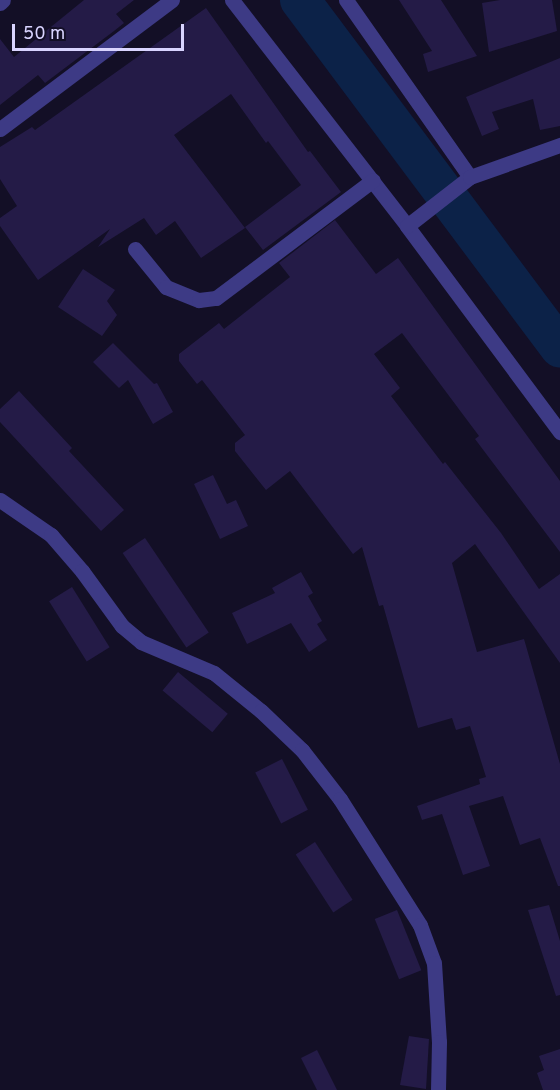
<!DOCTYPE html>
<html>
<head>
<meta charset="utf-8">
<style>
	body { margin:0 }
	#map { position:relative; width:560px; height:1090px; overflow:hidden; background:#130f26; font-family:Overpass,sans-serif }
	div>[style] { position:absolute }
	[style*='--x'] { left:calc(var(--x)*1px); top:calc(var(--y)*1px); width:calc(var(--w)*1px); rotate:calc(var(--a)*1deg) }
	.river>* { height:40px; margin:-20px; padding:0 20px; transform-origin:20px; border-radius:20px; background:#0c2248 }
	.building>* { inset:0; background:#241b47; transform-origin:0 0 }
	.minor>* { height:15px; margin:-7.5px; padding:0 7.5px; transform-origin:7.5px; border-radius:7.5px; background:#3d3a85 }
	span { translate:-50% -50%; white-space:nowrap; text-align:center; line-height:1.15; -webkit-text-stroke:4.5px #130f26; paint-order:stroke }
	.scale { position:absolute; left:12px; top:24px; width:172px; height:27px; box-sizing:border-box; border:3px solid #d9d4ff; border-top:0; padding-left:8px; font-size:18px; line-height:21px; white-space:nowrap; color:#d9d4ff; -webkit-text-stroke:4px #130f26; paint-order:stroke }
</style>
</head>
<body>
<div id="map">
	<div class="river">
		<i style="--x:300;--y:0;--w:434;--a:53.2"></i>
	</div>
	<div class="building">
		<i style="clip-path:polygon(84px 0,134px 0,116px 14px,124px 23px,114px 31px,45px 83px,38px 75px,0 105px,0 39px,14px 57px)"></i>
		<i style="clip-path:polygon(399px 0,441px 0,477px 56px,428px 72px,423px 54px,432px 51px)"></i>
		<i style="clip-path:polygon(500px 0,552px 0,557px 31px,489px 52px,482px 3px)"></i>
		<i style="clip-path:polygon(206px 8px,308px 152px,310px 151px,341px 192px,263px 250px,245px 227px,301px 185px,268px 141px,266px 143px,231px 94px,174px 135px,245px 228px,201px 258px,175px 221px,156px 235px,144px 218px,98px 247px,110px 229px,38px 280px,0 226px,0 218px,17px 206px,0 179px,0 147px,32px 127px,35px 130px)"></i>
		<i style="clip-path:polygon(560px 58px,560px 126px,540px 130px,533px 99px,492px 112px,499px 129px,482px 136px,466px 97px)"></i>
		<i style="clip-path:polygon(335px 220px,376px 274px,398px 258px,560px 481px,560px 552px,475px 439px,479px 436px,402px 333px,374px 354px,400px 388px,391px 396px,443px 464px,445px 462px,501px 533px,539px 589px,560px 574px,560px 663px,475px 544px,452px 563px,477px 652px,524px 639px,560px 764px,560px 886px,558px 886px,540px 838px,520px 845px,503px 796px,469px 806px,490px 866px,463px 875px,442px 814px,422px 820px,417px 806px,480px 784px,479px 779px,486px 777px,470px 726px,456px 730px,452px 718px,418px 728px,383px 605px,379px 606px,362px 547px,353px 554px,290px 471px,266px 490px,235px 451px,235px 443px,245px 435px,202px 380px,197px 384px,179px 361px,179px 354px,219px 323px,224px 329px,290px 277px,279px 263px)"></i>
		<i style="clip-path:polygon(83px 269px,115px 290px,107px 301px,117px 315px,102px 336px,58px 307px)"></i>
		<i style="clip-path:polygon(113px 343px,154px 384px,157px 383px,173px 412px,153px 424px,128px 380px,119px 388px,93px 362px)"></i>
		<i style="clip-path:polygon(19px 391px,72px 448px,69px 451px,124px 510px,101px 531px,0 422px,0 409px)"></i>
		<i style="clip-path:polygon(213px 475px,227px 504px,236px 500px,248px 526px,220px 539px,194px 484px)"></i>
		<i style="left:145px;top:538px;width:114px;height:27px;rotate:56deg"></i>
		<i style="clip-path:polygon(301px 572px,313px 593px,308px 596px,322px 621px,317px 624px,327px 640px,309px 652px,291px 623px,247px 644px,232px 613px,275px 593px,272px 588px)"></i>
		<i style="left:72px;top:587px;width:71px;height:27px;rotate:58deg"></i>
		<i style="left:178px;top:672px;width:65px;height:24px;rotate:40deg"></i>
		<i style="left:282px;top:759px;width:57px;height:30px;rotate:63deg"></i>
		<i style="left:315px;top:842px;width:69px;height:23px;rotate:57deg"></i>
		<i style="clip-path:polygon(549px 905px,560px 941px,560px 995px,556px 996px,528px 910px)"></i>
		<i style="left:397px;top:910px;width:65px;height:24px;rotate:68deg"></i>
		<i style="clip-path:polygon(409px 1036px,429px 1039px,426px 1089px,400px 1085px)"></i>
		<i style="clip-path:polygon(560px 1049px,560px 1090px,543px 1090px,537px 1073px,544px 1070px,539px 1056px)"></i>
		<i style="clip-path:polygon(317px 1050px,337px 1090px,317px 1090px,301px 1058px)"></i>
	</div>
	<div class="minor">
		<i style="--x:232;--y:0;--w:286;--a:52.2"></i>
		<i style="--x:407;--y:226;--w:257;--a:53.4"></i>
		<i style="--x:346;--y:0;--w:216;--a:55"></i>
		<i style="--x:0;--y:3;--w:4;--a:-45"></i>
		<i style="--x:0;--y:129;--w:215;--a:-36.9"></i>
		<i style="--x:407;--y:226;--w:80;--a:-37.9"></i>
		<i style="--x:470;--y:177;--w:96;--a:-19.6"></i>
		<i style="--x:135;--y:249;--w:49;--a:50.8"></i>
		<i style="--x:166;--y:287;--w:35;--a:22"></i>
		<i style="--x:199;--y:300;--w:17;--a:-7"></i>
		<i style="--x:216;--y:298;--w:196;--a:-36.9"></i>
		<i style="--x:0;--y:500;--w:62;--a:34.5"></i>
		<i style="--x:51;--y:535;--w:48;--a:49.3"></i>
		<i style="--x:82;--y:571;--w:68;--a:54"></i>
		<i style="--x:122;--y:626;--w:25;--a:40"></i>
		<i style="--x:141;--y:642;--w:79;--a:23"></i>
		<i style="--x:214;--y:673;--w:60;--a:39"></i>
		<i style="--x:261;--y:711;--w:57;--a:43.6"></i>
		<i style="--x:302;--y:750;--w:62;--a:52.2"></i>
		<i style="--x:340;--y:799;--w:149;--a:57.6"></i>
		<i style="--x:420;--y:925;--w:40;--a:69.8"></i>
		<i style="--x:434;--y:963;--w:79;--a:86.4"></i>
		<i style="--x:439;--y:1042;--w:48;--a:91.2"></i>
	</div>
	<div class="scale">50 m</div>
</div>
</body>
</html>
